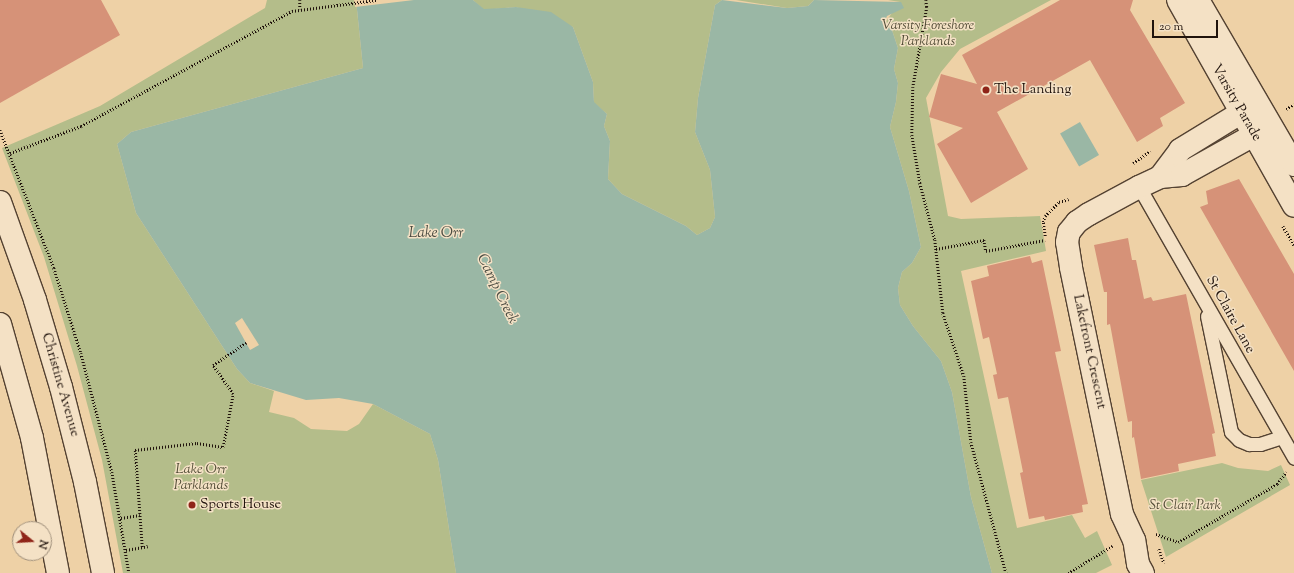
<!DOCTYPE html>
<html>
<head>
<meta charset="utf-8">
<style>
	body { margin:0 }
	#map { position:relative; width:1294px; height:573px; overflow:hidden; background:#eed1a6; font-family:"Sorts Mill Goudy",serif }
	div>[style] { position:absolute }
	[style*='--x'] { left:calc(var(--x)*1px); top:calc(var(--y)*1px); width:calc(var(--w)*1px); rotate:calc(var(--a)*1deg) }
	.green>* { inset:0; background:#b4bd8a }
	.water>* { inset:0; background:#9ab7a5; transform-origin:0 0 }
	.pier>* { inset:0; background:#eed1a6 }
	.building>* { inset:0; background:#d69278 }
	.path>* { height:2.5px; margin-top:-1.25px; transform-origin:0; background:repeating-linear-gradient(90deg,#20130c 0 1px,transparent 0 3px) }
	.roads { filter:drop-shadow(1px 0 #544232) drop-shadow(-1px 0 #544232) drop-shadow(0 1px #544232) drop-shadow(0 -1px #544232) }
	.lane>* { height:13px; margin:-6.5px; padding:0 6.5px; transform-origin:6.5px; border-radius:6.5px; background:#f4e1c5 }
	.street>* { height:22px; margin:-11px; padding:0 11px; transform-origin:11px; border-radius:11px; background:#f4e1c5 }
	.secondary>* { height:22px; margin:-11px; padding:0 11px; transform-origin:11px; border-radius:11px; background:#f4e1c5 }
	.dots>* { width:11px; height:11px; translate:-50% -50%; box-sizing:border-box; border:2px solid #f4e1c5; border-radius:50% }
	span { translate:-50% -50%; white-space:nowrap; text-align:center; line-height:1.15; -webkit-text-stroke:3px #f4e1c5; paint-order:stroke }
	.park-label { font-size:14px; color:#544e38; font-style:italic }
	.poi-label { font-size:14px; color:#20130c }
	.left { translate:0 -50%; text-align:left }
	.street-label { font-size:14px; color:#20130c }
	.water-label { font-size:15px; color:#4b4c42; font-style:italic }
	.north { position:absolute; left:12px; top:521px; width:40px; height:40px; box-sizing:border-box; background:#f4e1c5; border:1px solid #9f8f7b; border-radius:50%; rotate:108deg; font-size:11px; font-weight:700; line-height:16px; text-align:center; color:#20130c }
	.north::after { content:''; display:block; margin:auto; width:14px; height:18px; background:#8f2418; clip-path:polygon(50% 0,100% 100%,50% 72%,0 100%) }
	.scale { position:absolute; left:1152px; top:20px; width:66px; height:18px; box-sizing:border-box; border:2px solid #20130c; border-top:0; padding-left:5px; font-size:12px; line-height:14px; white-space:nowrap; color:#20130c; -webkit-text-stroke:3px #f4e1c5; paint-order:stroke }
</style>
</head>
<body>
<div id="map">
	<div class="green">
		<i style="clip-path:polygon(267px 0,356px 0,363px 68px,131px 132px,117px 144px,136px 213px,237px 369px,250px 383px,274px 391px,269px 412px,294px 418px,311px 429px,347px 431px,359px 424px,373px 404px,430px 434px,438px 460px,456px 573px,123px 573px,102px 460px,77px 366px,44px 257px,2px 148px,100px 106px,265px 8px)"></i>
		<i style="clip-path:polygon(473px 0,722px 0,715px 5px,698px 98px,695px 132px,710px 170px,715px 217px,710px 228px,697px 235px,686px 226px,622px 194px,608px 179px,610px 141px,604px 126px,607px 114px,594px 103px,593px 82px,573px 27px,516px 7px,484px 10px)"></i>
		<i style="clip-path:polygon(736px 0,814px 0,808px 6px,787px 8px)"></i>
		<i style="clip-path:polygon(888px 0,1051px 0,960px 49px,941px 72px,926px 98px,948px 216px,961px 219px,1040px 216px,1046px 251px,961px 271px,1017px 528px,1072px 515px,1085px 538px,1097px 531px,1112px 565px,1096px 573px,992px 573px,971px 497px,952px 392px,941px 361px,913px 326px,900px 305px,898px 288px,902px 272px,912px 263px,921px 247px,909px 191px,890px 127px,896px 102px,898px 83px,894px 69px,898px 48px,892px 30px,884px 24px,900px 2px)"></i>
		<i style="clip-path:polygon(1222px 463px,1238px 468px,1268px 471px,1281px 465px,1290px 485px,1166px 557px,1141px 480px)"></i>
	</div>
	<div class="water">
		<i style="clip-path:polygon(356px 0,473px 0,484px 9px,516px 7px,551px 12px,573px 27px,593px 82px,594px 102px,607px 114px,604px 126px,610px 141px,608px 179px,622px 194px,686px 226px,697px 235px,710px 228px,715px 217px,710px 170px,695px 132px,698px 98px,715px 5px,722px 0,787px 8px,808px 6px,814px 0,901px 2px,904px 8px,887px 16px,884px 23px,892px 30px,898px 48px,894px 69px,898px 83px,896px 102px,890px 127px,909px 191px,921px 247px,912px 263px,902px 272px,898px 288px,900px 305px,913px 326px,941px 361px,952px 392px,971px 497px,992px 573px,456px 573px,438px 460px,430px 434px,373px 404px,339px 398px,306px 400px,250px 383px,237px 369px,136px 213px,117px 144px,131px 132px,363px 68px)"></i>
		<i style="left:1080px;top:122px;width:38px;height:23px;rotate:60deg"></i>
	</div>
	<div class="pier">
		<i style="clip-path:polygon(354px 0,414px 0,355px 7px)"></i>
		<i style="clip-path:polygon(242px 318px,259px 345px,250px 350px,235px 323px)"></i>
	</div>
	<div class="building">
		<i style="clip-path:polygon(0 0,101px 0,120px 35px,0 103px)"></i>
		<i style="clip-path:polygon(1060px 0,1133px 0,1130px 10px,1185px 103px,1160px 118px,1163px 126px,1137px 142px,1090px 60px,997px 112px,1028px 169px,971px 203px,937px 144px,963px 128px,929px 117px,941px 74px,977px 84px,962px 55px)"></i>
		<i style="clip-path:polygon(1239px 179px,1294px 274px,1294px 371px,1200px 207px,1208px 204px,1206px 191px)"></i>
		<i style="clip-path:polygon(1128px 238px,1132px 260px,1136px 260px,1144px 299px,1151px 297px,1153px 301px,1186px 294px,1215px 433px,1212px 434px,1216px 456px,1178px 464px,1179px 471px,1141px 479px,1134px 437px,1132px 438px,1132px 421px,1128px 422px,1110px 324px,1107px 325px,1107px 292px,1104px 292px,1094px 245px)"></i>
		<i style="clip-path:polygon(1030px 256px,1032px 263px,1042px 260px,1047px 284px,1061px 351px,1055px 352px,1088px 504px,1082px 505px,1083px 512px,1045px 520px,1044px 516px,1029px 519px,1020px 473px,1023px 472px,1008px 397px,998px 399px,993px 375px,997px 374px,989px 337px,983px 339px,971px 281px,989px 276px,987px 266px)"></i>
	</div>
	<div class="path">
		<i style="--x:300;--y:0;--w:9;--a:90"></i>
		<i style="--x:926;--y:0;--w:7;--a:82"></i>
		<i style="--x:927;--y:7;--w:81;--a:99.9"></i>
		<i style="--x:913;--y:87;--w:48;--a:91.2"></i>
		<i style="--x:912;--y:135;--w:49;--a:80.5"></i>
		<i style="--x:920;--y:183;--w:59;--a:75.3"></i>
		<i style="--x:935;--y:240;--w:73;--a:83.7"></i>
		<i style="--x:943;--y:313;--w:66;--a:71.6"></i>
		<i style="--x:964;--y:376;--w:66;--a:83.9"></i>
		<i style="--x:971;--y:442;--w:136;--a:75"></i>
		<i style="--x:1286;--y:109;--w:9;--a:-32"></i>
		<i style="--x:0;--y:130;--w:148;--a:68.6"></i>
		<i style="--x:54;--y:268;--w:89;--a:72.4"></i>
		<i style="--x:81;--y:353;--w:123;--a:75.4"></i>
		<i style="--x:112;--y:472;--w:102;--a:80.4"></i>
		<i style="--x:10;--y:153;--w:76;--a:-20.8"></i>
		<i style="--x:81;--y:126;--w:240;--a:-28.6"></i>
		<i style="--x:292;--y:11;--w:85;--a:-7.5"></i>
		<i style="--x:1133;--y:163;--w:21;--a:-35"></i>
		<i style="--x:1283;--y:226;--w:22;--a:60"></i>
		<i style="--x:1045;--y:236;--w:14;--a:-98"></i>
		<i style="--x:1043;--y:222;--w:6;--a:-72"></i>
		<i style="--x:1045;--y:216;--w:20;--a:-45"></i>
		<i style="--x:1059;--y:202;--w:10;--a:-17"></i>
		<i style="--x:936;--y:249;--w:49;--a:-10.6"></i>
		<i style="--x:984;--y:240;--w:11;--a:80"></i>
		<i style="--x:986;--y:251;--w:60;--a:-10.6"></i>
		<i style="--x:121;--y:518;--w:19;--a:-9"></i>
		<i style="--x:1156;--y:534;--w:23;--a:20"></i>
		<i style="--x:1178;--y:542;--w:115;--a:-30.4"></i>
		<i style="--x:1277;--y:484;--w:15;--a:-53"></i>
		<i style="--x:142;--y:547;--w:97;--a:-94.1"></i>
		<i style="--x:135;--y:450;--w:62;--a:-6.4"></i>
		<i style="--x:197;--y:443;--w:26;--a:9"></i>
		<i style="--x:223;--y:447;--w:54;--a:-79.3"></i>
		<i style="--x:233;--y:394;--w:35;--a:-125"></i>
		<i style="--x:213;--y:365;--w:40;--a:-34"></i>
		<i style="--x:1159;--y:549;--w:15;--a:70"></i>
		<i style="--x:126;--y:550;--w:22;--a:-10"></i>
		<i style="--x:1068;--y:573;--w:52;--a:-31.5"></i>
	</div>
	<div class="roads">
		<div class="lane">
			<i style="--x:1139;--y:187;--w:312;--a:60.2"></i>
			<i style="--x:1207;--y:316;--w:118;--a:78.3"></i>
			<i style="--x:1231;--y:432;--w:11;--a:45"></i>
			<i style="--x:1239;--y:440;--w:11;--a:22"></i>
			<i style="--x:1249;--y:444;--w:11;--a:0"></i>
			<i style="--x:1260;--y:444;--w:22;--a:-18"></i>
		</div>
		<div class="street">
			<i style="--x:1160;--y:177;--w:34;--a:-53"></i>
			<i style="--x:1180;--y:150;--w:73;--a:-31.5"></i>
			<i style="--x:1242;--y:112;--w:19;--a:36"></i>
			<i style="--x:1143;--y:573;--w:10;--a:-119"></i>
			<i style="--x:1138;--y:564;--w:24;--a:-99"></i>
			<i style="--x:1134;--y:540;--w:29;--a:-115"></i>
			<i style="--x:1122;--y:514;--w:252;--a:-101.7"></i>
			<i style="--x:1071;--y:267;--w:25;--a:-99"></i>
			<i style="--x:1067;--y:242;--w:10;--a:-79"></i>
			<i style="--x:1069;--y:232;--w:13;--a:-51"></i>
			<i style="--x:1077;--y:222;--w:14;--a:-34"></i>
			<i style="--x:1089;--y:214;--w:57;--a:-28.4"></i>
			<i style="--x:1139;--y:187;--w:23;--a:-25"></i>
			<i style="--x:1160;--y:177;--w:22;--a:-5"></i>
			<i style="--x:1182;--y:175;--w:82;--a:-29.1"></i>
			<i style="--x:1254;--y:135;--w:18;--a:-93"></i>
		</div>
		<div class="secondary">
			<i style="--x:1178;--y:0;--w:236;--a:60.6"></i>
			<i style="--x:1198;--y:0;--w:191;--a:59.8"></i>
			<i style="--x:0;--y:202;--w:104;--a:70.3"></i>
			<i style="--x:35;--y:300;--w:91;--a:73.4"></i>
			<i style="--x:61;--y:387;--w:98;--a:75.8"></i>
			<i style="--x:85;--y:482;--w:93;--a:78.8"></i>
			<i style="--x:0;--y:324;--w:118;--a:74.3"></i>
			<i style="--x:32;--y:438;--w:137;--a:79.1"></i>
		</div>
	</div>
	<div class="dots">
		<i style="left:986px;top:90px;background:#8f2418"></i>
		<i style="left:192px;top:505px;background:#8f2418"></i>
	</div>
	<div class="park-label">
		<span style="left:928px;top:34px">Varsity Foreshore<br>Parklands</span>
		<span style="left:201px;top:478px">Lake Orr<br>Parklands</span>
		<span style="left:1185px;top:506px">St Clair Park</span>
	</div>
	<div class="poi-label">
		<span class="left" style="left:994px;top:90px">The Landing</span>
		<span class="left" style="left:200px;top:505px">Sports House</span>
	</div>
	<div class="street-label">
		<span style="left:1236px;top:103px;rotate:60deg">Varsity Parade</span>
		<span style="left:1230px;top:315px;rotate:61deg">St Claire Lane</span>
		<span style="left:1089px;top:352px;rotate:78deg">Lakefront Crescent</span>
		<span style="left:60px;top:385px;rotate:74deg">Christine Avenue</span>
	</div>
	<div class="water-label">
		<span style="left:436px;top:234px">Lake Orr</span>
		<span style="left:497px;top:289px;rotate:64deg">Camp Creek</span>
	</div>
	<div class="north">N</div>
	<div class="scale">20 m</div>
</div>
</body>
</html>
